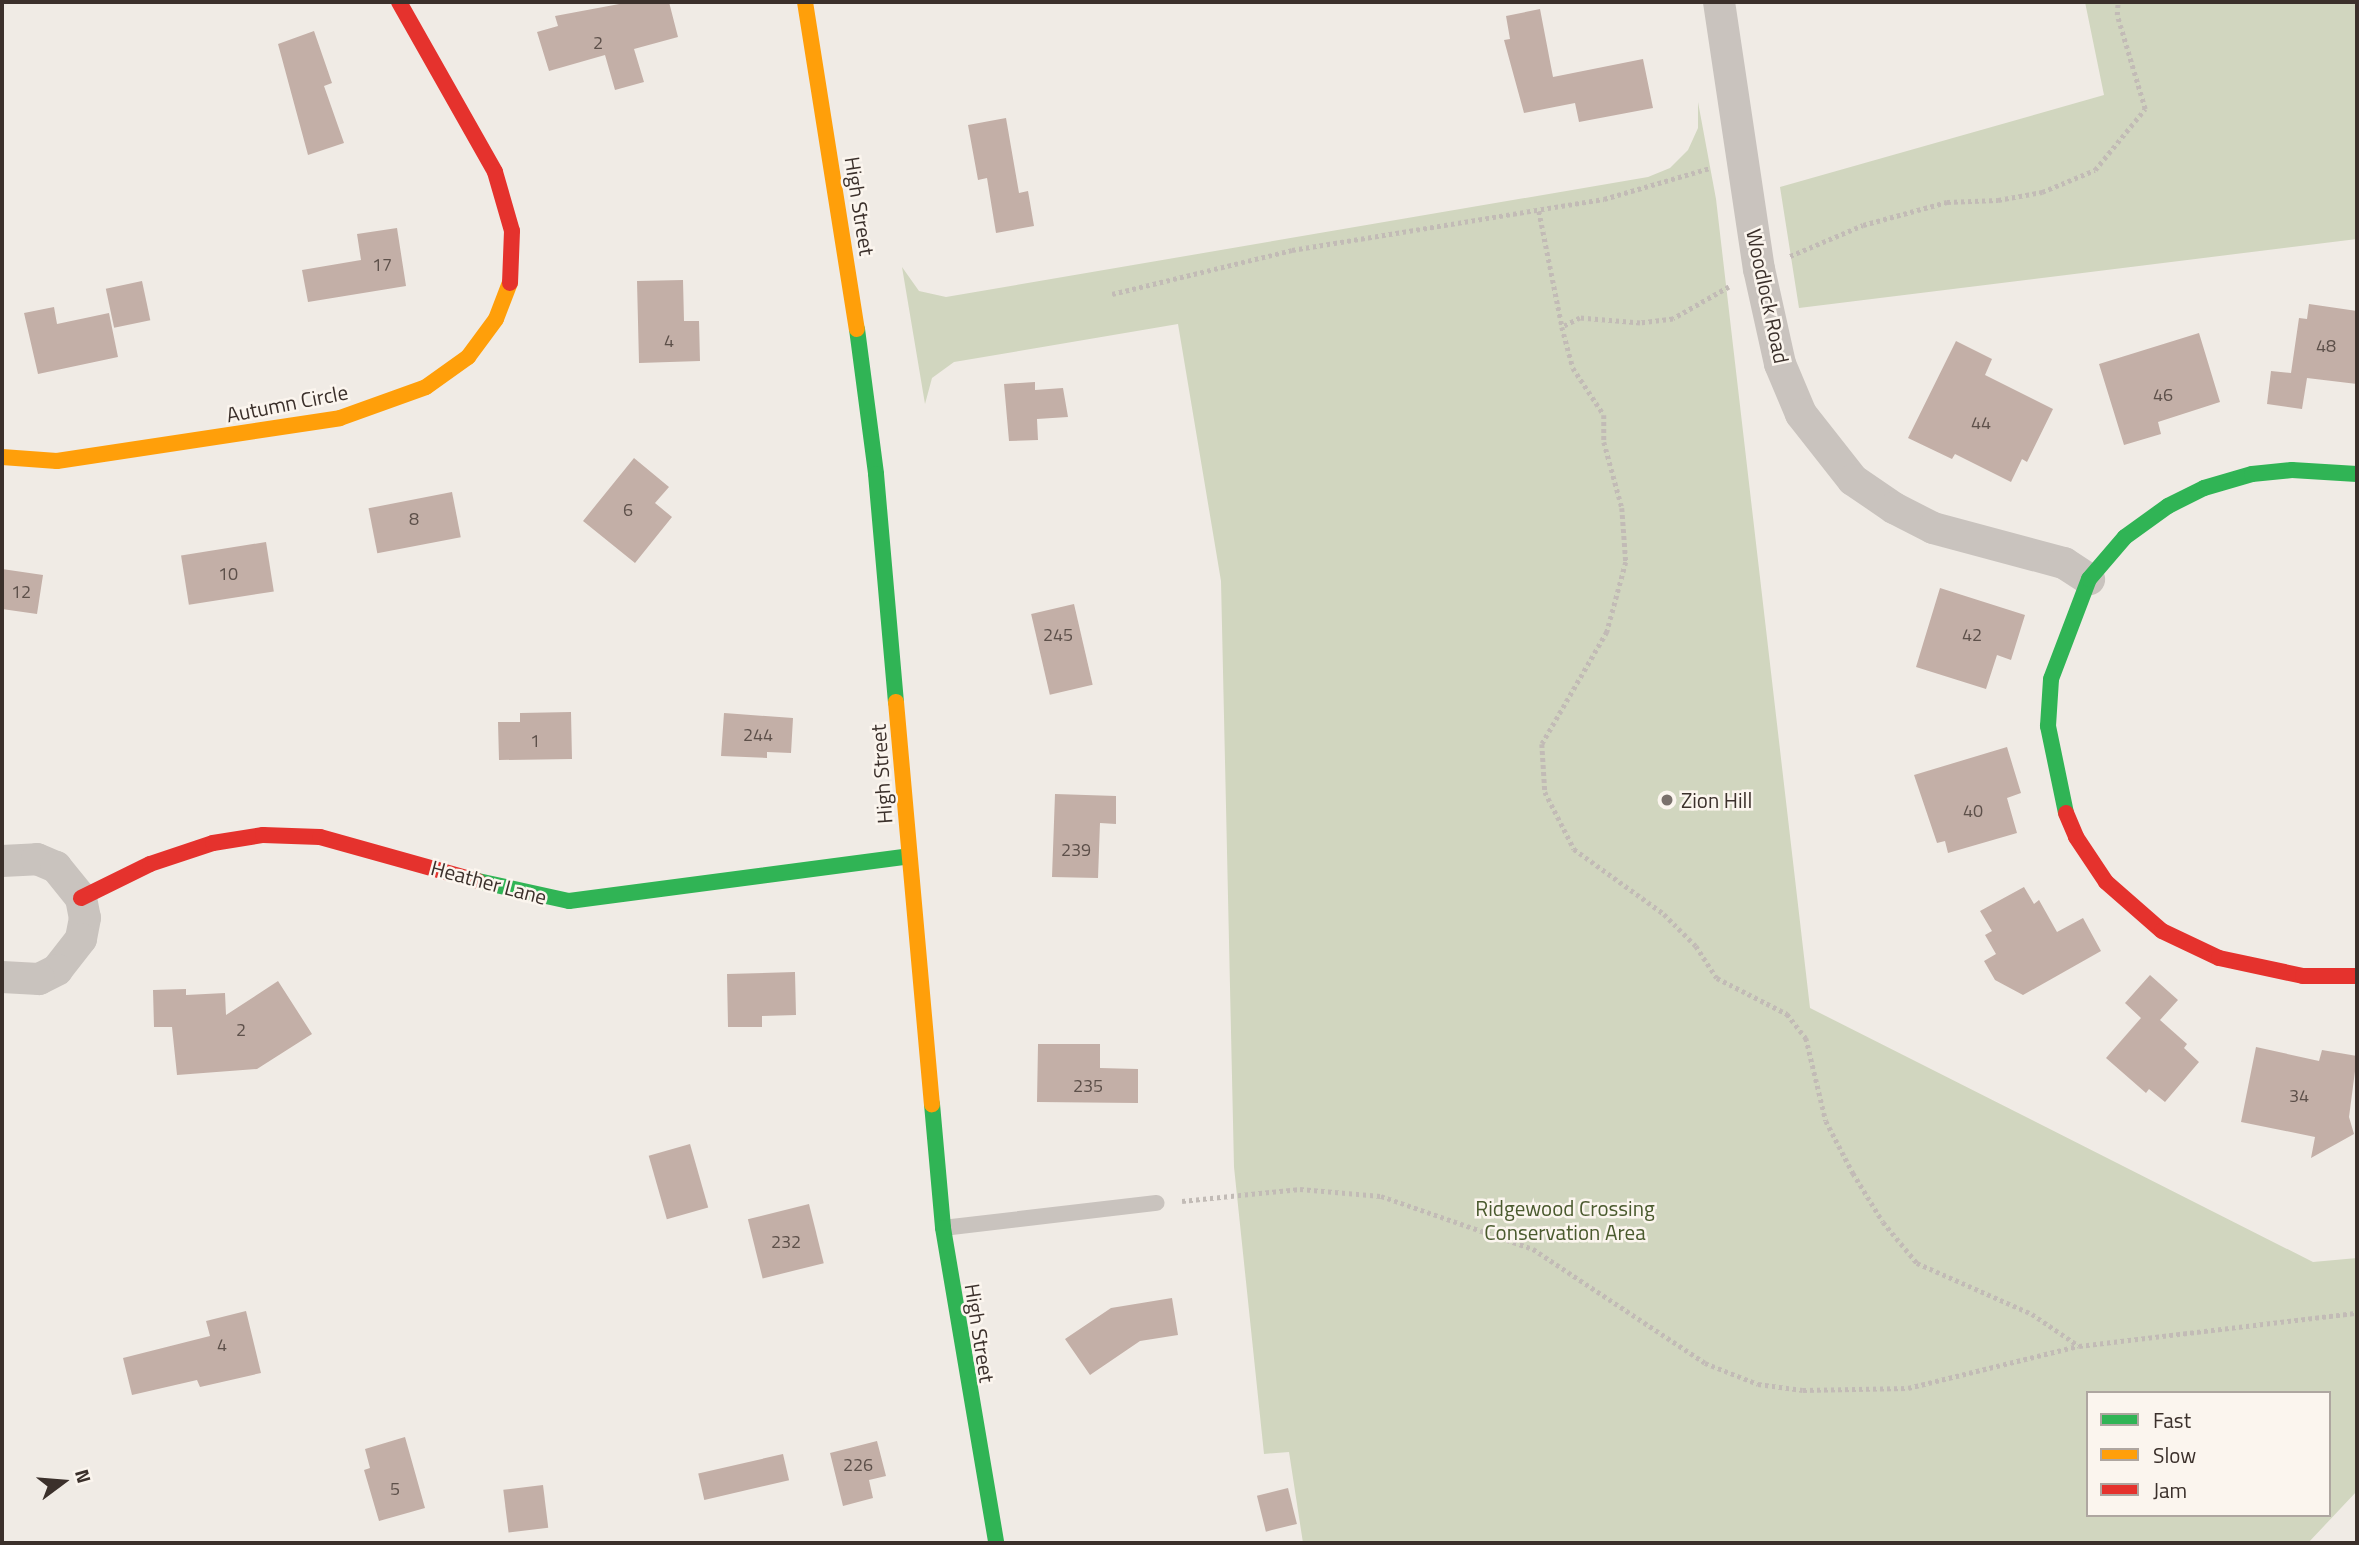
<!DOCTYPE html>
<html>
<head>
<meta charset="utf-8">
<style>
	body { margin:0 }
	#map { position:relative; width:2359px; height:1545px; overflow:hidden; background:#f0ebe5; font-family:"Titillium Web",sans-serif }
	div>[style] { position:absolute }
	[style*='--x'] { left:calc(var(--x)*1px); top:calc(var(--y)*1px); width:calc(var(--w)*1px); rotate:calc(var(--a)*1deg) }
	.green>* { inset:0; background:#d1d6bf }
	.building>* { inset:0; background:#c3afa7; transform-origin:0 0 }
	.path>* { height:4.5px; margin-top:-2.25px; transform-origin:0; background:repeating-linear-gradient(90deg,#c2bbb6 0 3.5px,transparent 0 7px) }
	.lane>* { height:16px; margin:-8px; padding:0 8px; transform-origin:8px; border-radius:8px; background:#c9c3be }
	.street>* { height:32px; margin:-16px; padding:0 16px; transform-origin:16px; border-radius:16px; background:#c9c3be }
	.fast>* { height:16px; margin:-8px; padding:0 8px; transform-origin:8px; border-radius:8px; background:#30b455 }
	.slow>* { height:16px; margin:-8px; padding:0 8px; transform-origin:8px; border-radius:8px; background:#ff9f0a }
	.jam>* { height:16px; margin:-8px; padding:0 8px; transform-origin:8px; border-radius:8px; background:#e5322d }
	.dots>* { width:19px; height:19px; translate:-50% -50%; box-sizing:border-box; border:4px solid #fbf5ee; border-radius:50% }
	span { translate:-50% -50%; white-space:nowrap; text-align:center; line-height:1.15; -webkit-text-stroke:5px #fbf5ee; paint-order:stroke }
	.number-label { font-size:18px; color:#5d504a }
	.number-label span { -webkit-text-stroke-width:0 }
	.street-label { font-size:21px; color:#3b302b }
	.poi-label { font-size:21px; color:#3b302b }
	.left { translate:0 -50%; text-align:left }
	.park-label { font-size:21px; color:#4a5a2e }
	.frame { position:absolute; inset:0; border:4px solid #3b302b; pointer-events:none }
	.legend { position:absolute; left:2086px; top:1391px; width:245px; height:126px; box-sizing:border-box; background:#fbf5ee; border:2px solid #aea6a0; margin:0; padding:9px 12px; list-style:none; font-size:21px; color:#3b302b }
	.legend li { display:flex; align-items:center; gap:14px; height:35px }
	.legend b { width:35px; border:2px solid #aea6a0 }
	.north { position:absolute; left:28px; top:1447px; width:70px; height:70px; -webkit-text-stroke:5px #fbf5ee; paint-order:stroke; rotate:74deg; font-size:19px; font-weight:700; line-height:28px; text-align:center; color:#3b302b }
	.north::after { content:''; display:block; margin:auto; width:24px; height:32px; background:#3b302b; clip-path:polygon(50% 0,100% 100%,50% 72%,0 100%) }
</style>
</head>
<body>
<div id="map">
	<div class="green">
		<i style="clip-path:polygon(2085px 2px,2357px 2px,2357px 239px,1799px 308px,1780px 187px,2104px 95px)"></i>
		<i style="clip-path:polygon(evenodd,1698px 102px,1716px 199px,1810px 1008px,2313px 1262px,2357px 1258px,2357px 1491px,2308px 1543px,1303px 1543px,1289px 1452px,1264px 1454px,1234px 1167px,1221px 581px,1178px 324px,954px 362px,932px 378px,925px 404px,902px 267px,919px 291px,946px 297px,1648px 177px,1670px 168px,1688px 150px,1698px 128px,1698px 102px,2088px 1393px,2329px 1393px,2329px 1515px,2088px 1515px,2088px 1393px)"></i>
	</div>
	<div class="building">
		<i style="clip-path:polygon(630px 2px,669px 2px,678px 37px,634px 49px,644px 82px,615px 90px,605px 55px,549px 71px,537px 32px,558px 26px,555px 16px)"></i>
		<i style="clip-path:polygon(1540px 9px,1553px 77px,1643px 59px,1653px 108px,1579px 122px,1575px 103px,1524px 113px,1504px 40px,1510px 39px,1506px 16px)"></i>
		<i style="clip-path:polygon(314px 31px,332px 83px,324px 86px,344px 143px,308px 155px,278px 44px)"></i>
		<i style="clip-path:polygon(1006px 118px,1019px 193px,1028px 191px,1034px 226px,996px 233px,987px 178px,978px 180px,968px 125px)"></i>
		<i style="clip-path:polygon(397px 228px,406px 286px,308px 302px,302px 270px,361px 260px,357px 234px)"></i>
		<i style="clip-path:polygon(683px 280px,684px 321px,699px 321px,700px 361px,639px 363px,637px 281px)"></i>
		<i style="left:142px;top:281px;width:40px;height:37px;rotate:78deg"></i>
		<i style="clip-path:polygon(2309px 304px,2357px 311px,2357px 384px,2307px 378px,2302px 409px,2267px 404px,2271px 371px,2291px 373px,2299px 318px,2307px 319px)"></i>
		<i style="clip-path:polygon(54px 307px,57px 324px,109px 313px,118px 357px,38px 374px,24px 313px)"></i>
		<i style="clip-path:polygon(2199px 333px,2220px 402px,2158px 422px,2161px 434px,2124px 445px,2099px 364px)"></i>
		<i style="clip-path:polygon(1956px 341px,1992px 359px,1985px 375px,2053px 409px,2027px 462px,2022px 459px,2011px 482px,1955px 454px,1952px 459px,1908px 438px)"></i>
		<i style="clip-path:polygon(1035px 382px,1035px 390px,1063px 388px,1068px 417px,1037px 419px,1038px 440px,1009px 441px,1004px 384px)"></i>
		<i style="clip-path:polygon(634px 458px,669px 487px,655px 503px,672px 517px,635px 563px,583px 521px)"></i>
		<i style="left:452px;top:492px;width:46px;height:85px;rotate:79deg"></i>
		<i style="left:266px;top:542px;width:50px;height:86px;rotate:81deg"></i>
		<i style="clip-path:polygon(2px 569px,43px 575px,37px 614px,2px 609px)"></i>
		<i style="clip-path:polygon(1940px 588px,2025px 615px,2011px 660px,1997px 655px,1986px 689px,1916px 667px)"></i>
		<i style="left:1074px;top:604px;width:83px;height:44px;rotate:77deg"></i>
		<i style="clip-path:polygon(571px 712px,572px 759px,499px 760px,498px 722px,520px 722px,520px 713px)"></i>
		<i style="clip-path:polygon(724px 713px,793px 718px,791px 753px,767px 752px,767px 758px,721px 756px)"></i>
		<i style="clip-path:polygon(2007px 747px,2021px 793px,2007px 798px,2017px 833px,1948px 853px,1945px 841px,1937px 843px,1914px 775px)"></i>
		<i style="clip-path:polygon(1055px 794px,1116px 796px,1116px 824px,1100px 823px,1098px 878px,1052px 877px)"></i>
		<i style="clip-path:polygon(2024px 887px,2034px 904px,2039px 900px,2057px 932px,2083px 918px,2101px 951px,2023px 995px,1995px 980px,1984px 961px,1996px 954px,1985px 935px,1992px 931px,1980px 911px)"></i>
		<i style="clip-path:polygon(795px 972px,796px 1015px,762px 1016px,762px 1027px,728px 1027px,727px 974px)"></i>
		<i style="clip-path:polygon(2150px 975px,2178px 1000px,2160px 1020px,2187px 1044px,2184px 1048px,2199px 1062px,2165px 1102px,2149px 1089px,2146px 1093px,2106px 1058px,2141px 1018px,2125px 1003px)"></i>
		<i style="clip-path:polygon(278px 981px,312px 1034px,257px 1069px,177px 1075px,172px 1027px,154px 1027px,153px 990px,186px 989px,186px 995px,225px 993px,226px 1015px)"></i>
		<i style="clip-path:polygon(1038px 1044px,1100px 1044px,1100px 1068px,1138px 1069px,1138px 1103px,1037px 1102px)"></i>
		<i style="clip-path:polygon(2256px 1047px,2319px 1061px,2322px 1050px,2357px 1056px,2349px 1117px,2354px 1134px,2311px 1158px,2315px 1137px,2241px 1122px)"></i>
		<i style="left:690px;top:1144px;width:66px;height:43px;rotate:74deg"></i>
		<i style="left:809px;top:1204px;width:61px;height:63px;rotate:76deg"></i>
		<i style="clip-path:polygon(1172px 1298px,1178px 1335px,1140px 1341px,1090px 1375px,1065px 1339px,1111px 1308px)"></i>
		<i style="clip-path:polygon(246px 1311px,261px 1373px,200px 1387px,197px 1380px,132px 1395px,123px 1358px,210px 1336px,206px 1321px)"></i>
		<i style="clip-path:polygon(405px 1437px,425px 1508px,379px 1521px,364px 1470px,370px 1468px,365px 1449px)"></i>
		<i style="clip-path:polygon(877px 1441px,886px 1476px,869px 1480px,873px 1498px,843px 1506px,830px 1453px)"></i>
		<i style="left:783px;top:1454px;width:27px;height:87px;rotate:77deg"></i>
		<i style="left:543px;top:1485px;width:43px;height:40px;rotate:83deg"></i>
		<i style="left:1288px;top:1488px;width:37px;height:32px;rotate:76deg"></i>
	</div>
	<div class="path">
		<i style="--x:1539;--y:211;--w:117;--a:78.7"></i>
		<i style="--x:1790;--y:256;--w:79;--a:-23"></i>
		<i style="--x:1863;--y:225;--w:87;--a:-15.3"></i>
		<i style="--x:1947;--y:202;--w:51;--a:-2.2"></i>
		<i style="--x:1998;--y:200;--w:45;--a:-10.3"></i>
		<i style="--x:2042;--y:192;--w:57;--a:-22.5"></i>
		<i style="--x:2095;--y:170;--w:79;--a:-50.7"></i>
		<i style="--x:2145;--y:109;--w:98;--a:-106.6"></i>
		<i style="--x:2117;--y:15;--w:13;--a:-86"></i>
		<i style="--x:1729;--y:287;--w:64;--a:150.3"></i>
		<i style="--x:1673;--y:319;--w:33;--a:173"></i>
		<i style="--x:1640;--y:323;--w:60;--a:-175.2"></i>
		<i style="--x:1580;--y:318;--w:20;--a:153"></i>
		<i style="--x:1562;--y:327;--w:42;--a:75"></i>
		<i style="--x:1573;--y:368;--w:56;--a:56.6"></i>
		<i style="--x:1604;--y:415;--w:27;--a:90"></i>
		<i style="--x:1604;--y:442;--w:68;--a:74.7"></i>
		<i style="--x:1622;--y:508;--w:54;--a:85.8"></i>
		<i style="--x:1626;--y:562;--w:73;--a:105.2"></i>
		<i style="--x:1607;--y:632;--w:129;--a:120.1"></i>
		<i style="--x:1542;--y:744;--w:48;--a:86.4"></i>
		<i style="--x:1545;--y:792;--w:64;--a:63"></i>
		<i style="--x:1574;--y:849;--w:111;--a:35.8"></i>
		<i style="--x:1664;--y:914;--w:45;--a:45"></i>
		<i style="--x:1696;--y:946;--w:38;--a:57"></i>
		<i style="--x:1717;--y:978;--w:79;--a:27.2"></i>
		<i style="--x:1787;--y:1014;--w:31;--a:52"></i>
		<i style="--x:1806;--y:1038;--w:85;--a:76.5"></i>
		<i style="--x:1826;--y:1121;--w:59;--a:62.6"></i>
		<i style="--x:1853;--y:1173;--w:57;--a:58.5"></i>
		<i style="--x:1883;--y:1222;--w:53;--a:50.3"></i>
		<i style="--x:1917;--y:1263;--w:126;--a:23.9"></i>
		<i style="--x:2032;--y:1314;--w:57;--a:34.2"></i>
		<i style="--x:2079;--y:1346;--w:280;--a:-6.8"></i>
		<i style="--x:1112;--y:294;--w:185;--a:-13.7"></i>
		<i style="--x:1292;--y:250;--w:316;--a:-9.3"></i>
		<i style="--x:1604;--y:199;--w:110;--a:-16.3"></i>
		<i style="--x:1182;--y:1201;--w:119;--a:-5.8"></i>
		<i style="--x:1300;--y:1189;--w:81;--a:4.9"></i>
		<i style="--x:1381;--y:1196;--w:161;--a:19.2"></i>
		<i style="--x:1533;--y:1249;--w:206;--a:33.5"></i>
		<i style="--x:1705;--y:1363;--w:57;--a:21.6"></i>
		<i style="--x:1758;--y:1384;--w:45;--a:7.6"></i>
		<i style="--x:1803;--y:1390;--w:105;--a:-1.1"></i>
		<i style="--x:1908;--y:1388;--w:175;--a:-13.9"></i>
	</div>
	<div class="lane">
		<i style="--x:943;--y:1228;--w:215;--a:-6.7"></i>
	</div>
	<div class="street">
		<i style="--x:1719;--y:2;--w:270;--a:81.5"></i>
		<i style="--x:1759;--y:269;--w:97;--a:77.5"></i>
		<i style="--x:1780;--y:364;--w:54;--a:67.2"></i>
		<i style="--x:1801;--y:414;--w:84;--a:51.8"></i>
		<i style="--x:1853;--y:480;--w:50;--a:34.3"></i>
		<i style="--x:1894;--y:508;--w:44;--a:27.1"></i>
		<i style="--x:1933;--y:528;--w:136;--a:15"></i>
		<i style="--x:2064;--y:563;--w:30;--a:33"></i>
		<i style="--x:2;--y:861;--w:35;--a:-3"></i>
		<i style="--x:37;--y:859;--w:21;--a:23"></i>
		<i style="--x:56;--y:867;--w:40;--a:51"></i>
		<i style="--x:81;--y:898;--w:20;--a:79"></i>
		<i style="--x:85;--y:918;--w:21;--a:101"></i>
		<i style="--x:81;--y:939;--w:39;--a:128"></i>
		<i style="--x:57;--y:970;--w:20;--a:153"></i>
		<i style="--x:39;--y:979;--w:37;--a:-177"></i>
	</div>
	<div class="fast">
		<i style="--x:857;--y:329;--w:146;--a:82.5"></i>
		<i style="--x:876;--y:474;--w:229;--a:85"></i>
		<i style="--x:2066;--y:813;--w:89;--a:-101.7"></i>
		<i style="--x:2048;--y:726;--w:47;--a:-86.3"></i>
		<i style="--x:2051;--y:679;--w:107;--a:-69.2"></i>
		<i style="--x:2089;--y:579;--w:55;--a:-49.4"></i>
		<i style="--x:2125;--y:537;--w:53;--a:-35.8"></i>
		<i style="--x:2168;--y:506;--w:40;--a:-26.6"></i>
		<i style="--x:2204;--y:488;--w:50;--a:-16.3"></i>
		<i style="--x:2252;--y:474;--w:40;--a:-5.7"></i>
		<i style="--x:2292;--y:470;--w:65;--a:3.5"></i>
		<i style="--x:478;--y:881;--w:93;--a:12.4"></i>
		<i style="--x:569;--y:901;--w:343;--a:-7.5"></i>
		<i style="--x:932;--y:1104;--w:124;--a:84.9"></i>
		<i style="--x:943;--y:1228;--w:319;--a:80.4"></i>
	</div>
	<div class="slow">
		<i style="--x:805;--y:2;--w:331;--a:81"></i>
		<i style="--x:2;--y:457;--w:55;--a:4.2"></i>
		<i style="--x:57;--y:461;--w:286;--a:-8.6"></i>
		<i style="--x:340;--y:418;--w:91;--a:-19.8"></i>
		<i style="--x:426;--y:387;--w:52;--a:-35.5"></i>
		<i style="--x:468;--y:357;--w:47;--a:-53.6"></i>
		<i style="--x:496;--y:319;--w:39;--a:-69"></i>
		<i style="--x:896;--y:702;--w:404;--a:84.9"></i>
	</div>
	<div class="jam">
		<i style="--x:399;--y:2;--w:195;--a:60.5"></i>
		<i style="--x:495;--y:172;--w:61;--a:73.9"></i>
		<i style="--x:512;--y:231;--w:52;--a:92.2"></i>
		<i style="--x:2066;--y:813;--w:26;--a:67"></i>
		<i style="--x:2076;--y:837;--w:54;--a:56.3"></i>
		<i style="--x:2106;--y:882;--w:74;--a:41.2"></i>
		<i style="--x:2162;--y:931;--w:63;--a:25.3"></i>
		<i style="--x:2219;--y:958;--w:86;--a:12.1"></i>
		<i style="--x:2303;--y:976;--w:54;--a:0"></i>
		<i style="--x:81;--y:898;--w:77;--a:-26.2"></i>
		<i style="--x:150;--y:864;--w:66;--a:-18.4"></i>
		<i style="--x:213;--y:843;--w:51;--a:-9.1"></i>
		<i style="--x:263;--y:835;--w:57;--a:2"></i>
		<i style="--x:320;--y:837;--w:164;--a:15.6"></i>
	</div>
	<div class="dots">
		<i style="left:1667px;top:800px;background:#7a716c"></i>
	</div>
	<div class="number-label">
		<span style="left:598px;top:43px">2</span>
		<span style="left:382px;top:265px">17</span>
		<span style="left:669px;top:341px">4</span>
		<span style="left:2326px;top:346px">48</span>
		<span style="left:2163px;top:395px">46</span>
		<span style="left:1981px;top:423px">44</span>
		<span style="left:628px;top:510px">6</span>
		<span style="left:414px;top:519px">8</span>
		<span style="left:228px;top:574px">10</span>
		<span style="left:21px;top:592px">12</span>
		<span style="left:1058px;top:635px">245</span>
		<span style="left:1972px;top:635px">42</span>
		<span style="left:758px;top:735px">244</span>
		<span style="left:535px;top:741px">1</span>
		<span style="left:1973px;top:811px">40</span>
		<span style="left:1076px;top:850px">239</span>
		<span style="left:241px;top:1030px">2</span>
		<span style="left:1088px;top:1086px">235</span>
		<span style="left:2299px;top:1096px">34</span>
		<span style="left:786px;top:1242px">232</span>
		<span style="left:222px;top:1345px">4</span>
		<span style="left:858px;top:1465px">226</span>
		<span style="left:395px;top:1489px">5</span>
	</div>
	<div class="street-label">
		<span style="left:860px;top:206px;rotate:81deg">High Street</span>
		<span style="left:1768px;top:296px;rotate:78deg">Woodlock Road</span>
		<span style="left:287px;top:403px;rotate:-11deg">Autumn Circle</span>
		<span style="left:881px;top:774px;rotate:-94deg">High Street</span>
		<span style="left:489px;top:882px;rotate:15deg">Heather Lane</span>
		<span style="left:980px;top:1333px;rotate:81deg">High Street</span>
	</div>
	<div class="poi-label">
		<span class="left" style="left:1681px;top:800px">Zion Hill</span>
	</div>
	<div class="park-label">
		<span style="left:1565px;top:1220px">Ridgewood Crossing<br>Conservation Area</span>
	</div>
	<div class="frame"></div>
	<ul class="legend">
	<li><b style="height:9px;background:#30b455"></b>Fast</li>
	<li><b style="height:9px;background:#ff9f0a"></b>Slow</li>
	<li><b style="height:9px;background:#e5322d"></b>Jam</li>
	</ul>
	<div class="north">N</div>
</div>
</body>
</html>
